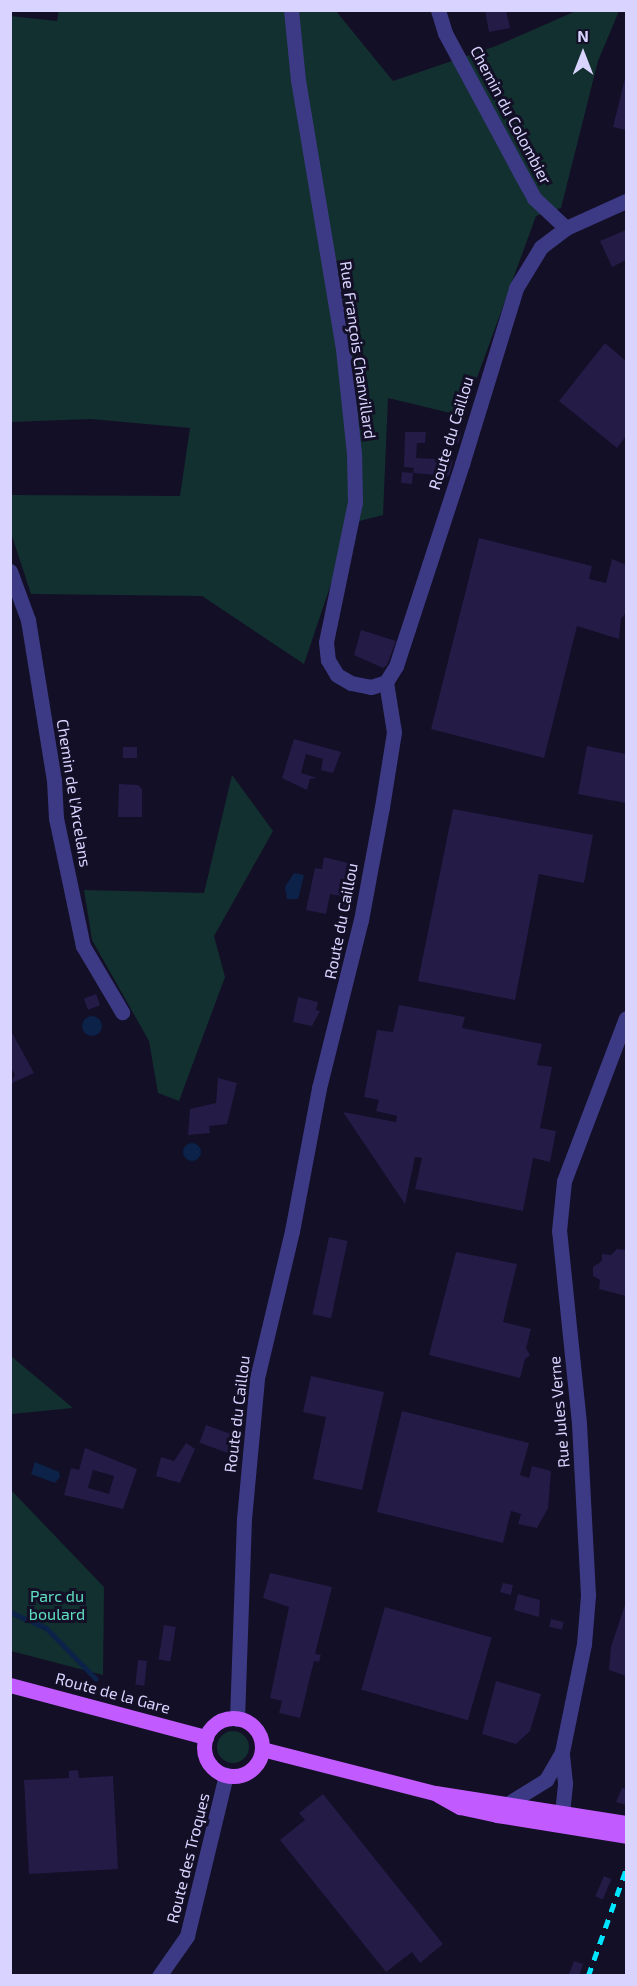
<!DOCTYPE html>
<html>
<head>
<meta charset="utf-8">
<style>
	body { margin:0 }
	#map { position:relative; width:637px; height:1986px; overflow:hidden; background:#130f26; font-family:"Exo 2",sans-serif }
	div>[style] { position:absolute }
	[style*='--x'] { left:calc(var(--x)*1px); top:calc(var(--y)*1px); width:calc(var(--w)*1px); rotate:calc(var(--a)*1deg) }
	.green>* { inset:0; background:#12302f }
	.round { border-radius:50% }
	.water>* { inset:0; background:#0c2248 }
	.stream>* { height:5px; margin:-2.5px; padding:0 2.5px; transform-origin:2.5px; border-radius:2.5px; background:#0c2248 }
	.building>* { inset:0; background:#241b47; transform-origin:0 0 }
	.minor>* { height:15px; margin:-7.5px; padding:0 7.5px; transform-origin:7.5px; border-radius:7.5px; background:#3d3a85 }
	.major>* { height:15px; margin:-7.5px; padding:0 7.5px; transform-origin:7.5px; border-radius:7.5px; background:#c25bff }
	.major>.ring { margin:-7.5px; padding:0; box-sizing:content-box; background:none; border:15px solid #c25bff; border-radius:50% }
	.rail>* { height:4.5px; margin-top:-2.25px; transform-origin:0; background:repeating-linear-gradient(90deg,#00e5ff 0 9px,transparent 0 17px) }
	span { translate:-50% -50%; white-space:nowrap; text-align:center; line-height:1.15; -webkit-text-stroke:6px #130f26; paint-order:stroke }
	.street-label { font-size:16px; color:#d9d4ff }
	.park-label { font-size:16px; color:#5fe0c0 }
	.frame { position:absolute; inset:0; border:12px solid #d9d4ff; pointer-events:none }
	.north { position:absolute; left:553px; top:24px; width:60px; height:60px; -webkit-text-stroke:4px #130f26; paint-order:stroke; rotate:0deg; font-size:16px; font-weight:700; line-height:24px; text-align:center; color:#d9d4ff }
	.north::after { content:''; display:block; margin:auto; width:21px; height:27px; background:#d9d4ff; clip-path:polygon(50% 0,100% 100%,50% 72%,0 100%) }
</style>
</head>
<body>
<div id="map">
	<div class="green">
		<i style="clip-path:polygon(59px 10px,336px 11px,393px 81px,496px 46px,576px 11px,619px 11px,598px 61px,561px 208px,536px 216px,463px 416px,388px 398px,383px 515px,344px 525px,337px 566px,304px 664px,202px 596px,31px 594px,11px 533px,11px 495px,180px 496px,190px 428px,91px 419px,11px 422px,10px 16px,57px 21px)"></i>
		<i style="clip-path:polygon(232px 775px,273px 831px,214px 936px,225px 977px,179px 1101px,158px 1093px,149px 1041px,92px 940px,84px 890px,204px 893px)"></i>
		<i style="clip-path:polygon(10px 1356px,11px 1356px,73px 1408px,11px 1414px)"></i>
		<i style="clip-path:polygon(11px 1490px,104px 1587px,103px 1675px,11px 1651px)"></i>
		<i class="round" style="left:217px;top:1731px;width:32px;height:32px"></i>
	</div>
	<div class="water">
		<i style="clip-path:polygon(294px 873px,304px 875px,298px 899px,287px 899px,285px 887px)"></i>
		<i class="round" style="left:82px;top:1016px;width:20px;height:20px"></i>
		<i class="round" style="left:183px;top:1143px;width:18px;height:18px"></i>
		<i style="clip-path:polygon(35px 1462px,59px 1472px,60px 1477px,55px 1483px,31px 1474px)"></i>
	</div>
	<div class="stream">
		<i style="--x:10;--y:1612;--w:39;--a:24"></i>
		<i style="--x:46;--y:1628;--w:71;--a:45.6"></i>
	</div>
	<div class="building">
		<i style="clip-path:polygon(485px 10px,506px 10px,510px 28px,489px 32px)"></i>
		<i style="clip-path:polygon(626px 74px,626px 130px,613px 127px)"></i>
		<i style="clip-path:polygon(626px 230px,626px 260px,612px 267px,600px 241px)"></i>
		<i style="clip-path:polygon(605px 343px,626px 361px,626px 436px,617px 448px,559px 401px)"></i>
		<i style="left:447px;top:430px;width:14px;height:10px;rotate:12deg"></i>
		<i style="clip-path:polygon(405px 432px,426px 432px,425px 443px,417px 443px,416px 458px,453px 460px,449px 476px,413px 473px,414px 468px,404px 467px)"></i>
		<i style="left:402px;top:472px;width:11px;height:11px;rotate:5deg"></i>
		<i style="clip-path:polygon(479px 538px,592px 566px,589px 579px,606px 583px,612px 559px,626px 565px,626px 612px,621px 619px,619px 639px,577px 626px,544px 758px,431px 729px)"></i>
		<i style="clip-path:polygon(361px 630px,396px 641px,387px 665px,383px 668px,354px 655px)"></i>
		<i style="clip-path:polygon(294px 739px,341px 752px,333px 773px,321px 770px,323px 759px,306px 754px,301px 773px,317px 778px,310px 779px,307px 790px,282px 778px)"></i>
		<i style="clip-path:polygon(587px 746px,626px 754px,626px 803px,578px 794px)"></i>
		<i style="left:137px;top:747px;width:11px;height:14px;rotate:90deg"></i>
		<i style="clip-path:polygon(119px 784px,138px 785px,142px 789px,142px 817px,118px 817px)"></i>
		<i style="clip-path:polygon(453px 809px,593px 835px,584px 883px,539px 874px,515px 1000px,418px 981px)"></i>
		<i style="clip-path:polygon(324px 857px,359px 866px,348px 915px,339px 913px,342px 896px,330px 894px,326px 914px,306px 910px,315px 868px,322px 869px)"></i>
		<i style="left:96px;top:994px;width:12px;height:13px;rotate:70deg"></i>
		<i style="clip-path:polygon(298px 997px,318px 1002px,316px 1010px,320px 1011px,312px 1026px,293px 1022px)"></i>
		<i style="clip-path:polygon(399px 1005px,465px 1017px,462px 1028px,542px 1044px,537px 1065px,552px 1067px,540px 1128px,556px 1131px,550px 1162px,533px 1158px,523px 1211px,415px 1189px,422px 1158px,415px 1157px,405px 1204px,343px 1112px,396px 1122px,397px 1116px,376px 1111px,379px 1100px,364px 1097px,377px 1030px,393px 1032px)"></i>
		<i style="clip-path:polygon(10px 1029px,34px 1073px,10px 1084px,15px 1075px,10px 1065px)"></i>
		<i style="clip-path:polygon(218px 1078px,237px 1083px,227px 1124px,209px 1126px,210px 1133px,188px 1135px,190px 1109px,216px 1103px)"></i>
		<i style="left:329px;top:1237px;width:19px;height:79px;rotate:12deg"></i>
		<i style="clip-path:polygon(617px 1249px,626px 1250px,626px 1296px,599px 1289px,600px 1280px,593px 1276px,593px 1267px,602px 1261px,602px 1254px,611px 1255px)"></i>
		<i style="clip-path:polygon(456px 1252px,517px 1264px,503px 1322px,531px 1329px,526px 1348px,530px 1355px,525px 1359px,520px 1378px,429px 1355px)"></i>
		<i style="clip-path:polygon(311px 1376px,384px 1392px,362px 1490px,313px 1479px,326px 1417px,303px 1412px)"></i>
		<i style="clip-path:polygon(402px 1411px,529px 1443px,520px 1475px,529px 1478px,532px 1466px,551px 1471px,548px 1508px,537px 1528px,518px 1524px,521px 1514px,511px 1511px,503px 1543px,377px 1512px)"></i>
		<i style="left:206px;top:1425px;width:30px;height:19px;rotate:20deg"></i>
		<i style="clip-path:polygon(186px 1443px,195px 1449px,180px 1483px,156px 1476px,161px 1457px,174px 1461px)"></i>
		<i style="clip-path:polygon(evenodd,85px 1448px,137px 1469px,123px 1509px,64px 1495px,71px 1468px,79px 1470px,85px 1448px,93px 1470px,114px 1476px,109px 1494px,88px 1488px,93px 1470px)"></i>
		<i style="clip-path:polygon(270px 1573px,332px 1587px,315px 1654px,321px 1655px,319px 1662px,314px 1661px,300px 1718px,279px 1713px,282px 1701px,270px 1698px,289px 1607px,263px 1598px)"></i>
		<i style="clip-path:polygon(503px 1583px,513px 1585px,511px 1595px,500px 1592px)"></i>
		<i style="clip-path:polygon(518px 1594px,540px 1600px,539px 1617px,514px 1610px)"></i>
		<i style="clip-path:polygon(626px 1602px,626px 1676px,609px 1670px,611px 1647px)"></i>
		<i style="left:385px;top:1607px;width:111px;height:86px;rotate:16deg"></i>
		<i style="left:551px;top:1619px;width:13px;height:8px;rotate:13deg"></i>
		<i style="left:164px;top:1625px;width:12px;height:35px;rotate:9deg"></i>
		<i style="left:138px;top:1660px;width:9px;height:25px;rotate:6deg"></i>
		<i style="clip-path:polygon(496px 1681px,541px 1694px,530px 1731px,516px 1744px,482px 1734px)"></i>
		<i style="clip-path:polygon(78px 1770px,79px 1778px,113px 1776px,118px 1869px,29px 1874px,24px 1780px,69px 1778px,69px 1771px)"></i>
		<i style="clip-path:polygon(622px 1788px,626px 1789px,626px 1805px,616px 1802px)"></i>
		<i style="clip-path:polygon(323px 1794px,443px 1944px,420px 1963px,412px 1952px,386px 1972px,280px 1840px,305px 1820px,299px 1813px)"></i>
		<i style="left:604px;top:1876px;width:8px;height:22px;rotate:23deg"></i>
		<i style="clip-path:polygon(574px 1961px,583px 1964px,579px 1976px,569px 1974px)"></i>
	</div>
	<div class="minor">
		<i style="--x:291;--y:10;--w:70;--a:84.3"></i>
		<i style="--x:298;--y:80;--w:273;--a:80.5"></i>
		<i style="--x:343;--y:349;--w:105;--a:84"></i>
		<i style="--x:354;--y:453;--w:49;--a:88.8"></i>
		<i style="--x:355;--y:502;--w:143;--a:101.7"></i>
		<i style="--x:326;--y:642;--w:18;--a:84"></i>
		<i style="--x:328;--y:660;--w:17;--a:59"></i>
		<i style="--x:337;--y:675;--w:16;--a:30"></i>
		<i style="--x:351;--y:683;--w:20;--a:11"></i>
		<i style="--x:371;--y:687;--w:16;--a:-18"></i>
		<i style="--x:438;--y:10;--w:24;--a:73"></i>
		<i style="--x:445;--y:33;--w:162;--a:61.7"></i>
		<i style="--x:522;--y:176;--w:25;--a:61"></i>
		<i style="--x:534;--y:198;--w:44;--a:43.2"></i>
		<i style="--x:10;--y:571;--w:52;--a:69.8"></i>
		<i style="--x:28;--y:620;--w:162;--a:80.8"></i>
		<i style="--x:54;--y:780;--w:38;--a:87"></i>
		<i style="--x:56;--y:818;--w:131;--a:78.1"></i>
		<i style="--x:83;--y:946;--w:77;--a:59.4"></i>
		<i style="--x:237;--y:1719;--w:200;--a:-88"></i>
		<i style="--x:244;--y:1519;--w:142;--a:-84.7"></i>
		<i style="--x:257;--y:1378;--w:151;--a:-76.6"></i>
		<i style="--x:292;--y:1231;--w:146;--a:-79.3"></i>
		<i style="--x:319;--y:1088;--w:173;--a:-76"></i>
		<i style="--x:361;--y:920;--w:115;--a:-79.5"></i>
		<i style="--x:382;--y:807;--w:76;--a:-80.9"></i>
		<i style="--x:394;--y:732;--w:51;--a:-99.1"></i>
		<i style="--x:386;--y:682;--w:19;--a:-58"></i>
		<i style="--x:396;--y:666;--w:213;--a:-71.9"></i>
		<i style="--x:462;--y:464;--w:184;--a:-72.9"></i>
		<i style="--x:516;--y:288;--w:48;--a:-58.6"></i>
		<i style="--x:541;--y:247;--w:31;--a:-37"></i>
		<i style="--x:566;--y:228;--w:66;--a:-24.2"></i>
		<i style="--x:509;--y:1803;--w:44;--a:-31.9"></i>
		<i style="--x:546;--y:1780;--w:32;--a:-60"></i>
		<i style="--x:562;--y:1813;--w:30;--a:-84"></i>
		<i style="--x:565;--y:1783;--w:31;--a:-96"></i>
		<i style="--x:562;--y:1752;--w:110;--a:-78.5"></i>
		<i style="--x:584;--y:1644;--w:49;--a:-85.3"></i>
		<i style="--x:588;--y:1595;--w:172;--a:-93"></i>
		<i style="--x:579;--y:1423;--w:193;--a:-95.9"></i>
		<i style="--x:559;--y:1231;--w:50;--a:-84.3"></i>
		<i style="--x:564;--y:1181;--w:174;--a:-69.2"></i>
		<i style="--x:159;--y:1976;--w:49;--a:-55"></i>
		<i style="--x:187;--y:1936;--w:166;--a:-76.4"></i>
	</div>
	<div class="major">
		<i style="--x:10;--y:1685;--w:203;--a:14.9"></i>
		<i class="ring" style="left:204px;top:1718px;width:43px;height:43px"></i>
		<i style="--x:262;--y:1749;--w:179;--a:14.3"></i>
		<i style="--x:435;--y:1793;--w:193;--a:8.9"></i>
		<i style="--x:438;--y:1795;--w:25;--a:29"></i>
		<i style="--x:460;--y:1807;--w:38;--a:12"></i>
		<i style="--x:497;--y:1815;--w:131;--a:9.2"></i>
	</div>
	<div class="rail">
		<i style="--x:588;--y:1976;--w:114;--a:-70.4"></i>
	</div>
	<div class="street-label">
		<span style="left:511px;top:115px;rotate:62deg">Chemin du Colombier</span>
		<span style="left:358px;top:350px;rotate:82deg">Rue François Chanvillard</span>
		<span style="left:451px;top:433px;rotate:-73deg">Route du Caillou</span>
		<span style="left:74px;top:793px;rotate:81deg">Chemin de l'Arcelans</span>
		<span style="left:341px;top:921px;rotate:-79deg">Route du Caillou</span>
		<span style="left:559px;top:1412px;rotate:-95deg">Rue Jules Verne</span>
		<span style="left:237px;top:1414px;rotate:-83deg">Route du Caillou</span>
		<span style="left:113px;top:1693px;rotate:15deg">Route de la Gare</span>
		<span style="left:188px;top:1858px;rotate:-76deg">Route des Troques</span>
	</div>
	<div class="park-label">
		<span style="left:57px;top:1605px">Parc du<br>boulard</span>
	</div>
	<div class="frame"></div>
	<div class="north">N</div>
</div>
</body>
</html>
